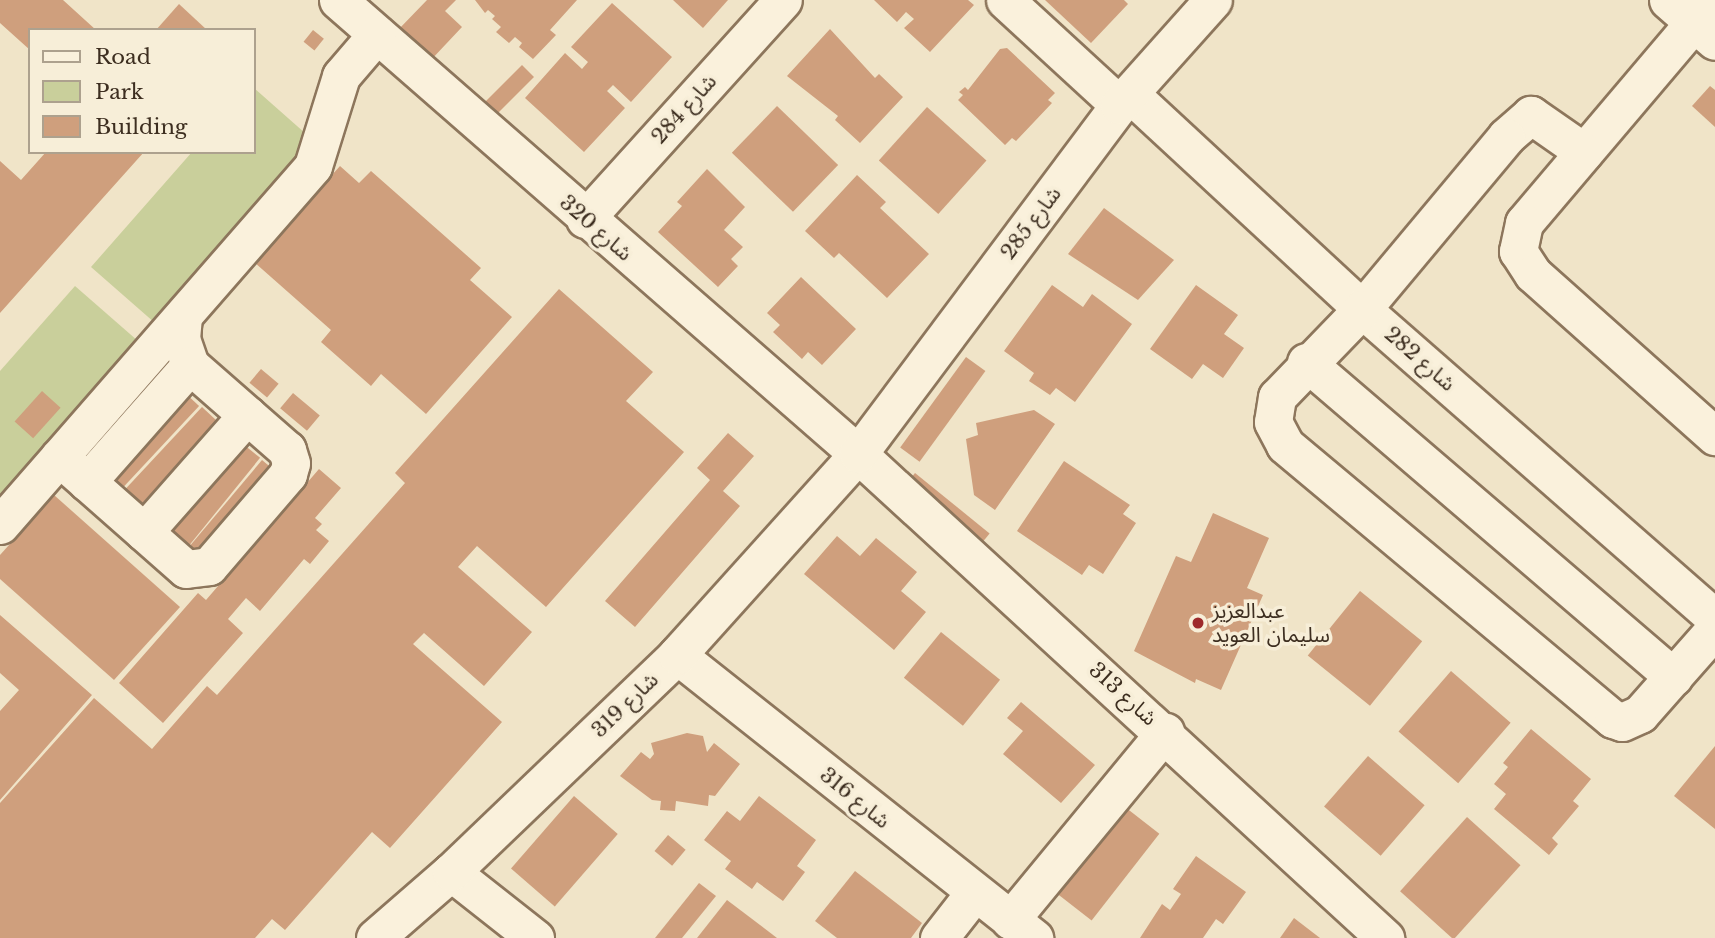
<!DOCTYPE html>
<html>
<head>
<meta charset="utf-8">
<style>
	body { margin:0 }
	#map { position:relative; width:1715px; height:938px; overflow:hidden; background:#f0e4c8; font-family:"Libre Baskerville","Noto Sans Arabic",serif }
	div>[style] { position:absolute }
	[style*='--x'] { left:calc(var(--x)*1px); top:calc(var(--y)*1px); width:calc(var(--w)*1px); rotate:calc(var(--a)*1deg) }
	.green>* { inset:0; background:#c9cf9b }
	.building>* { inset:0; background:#cf9f7d; transform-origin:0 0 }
	.roads { filter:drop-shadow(2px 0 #8d765c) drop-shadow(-2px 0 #8d765c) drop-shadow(0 2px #8d765c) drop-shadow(0 -2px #8d765c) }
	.minor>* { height:37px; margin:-18.5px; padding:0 18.5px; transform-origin:18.5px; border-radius:18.5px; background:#faf1dc }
	.dots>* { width:19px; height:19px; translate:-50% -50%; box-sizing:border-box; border:4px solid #f7eed8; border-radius:50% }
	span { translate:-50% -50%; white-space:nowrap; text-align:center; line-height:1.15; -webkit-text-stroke:7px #f7eed8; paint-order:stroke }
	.street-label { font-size:21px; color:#3d2e20 }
	.poi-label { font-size:21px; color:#3d2e20 }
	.left { translate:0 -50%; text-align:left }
	.legend { position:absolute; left:28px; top:28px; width:228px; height:126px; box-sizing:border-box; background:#f7eed8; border:2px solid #ada18e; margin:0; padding:9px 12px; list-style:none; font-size:21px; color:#3d2e20 }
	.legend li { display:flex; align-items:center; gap:14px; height:35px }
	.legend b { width:35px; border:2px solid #ada18e }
</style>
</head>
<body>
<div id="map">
	<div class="green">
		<i style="clip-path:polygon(254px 88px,314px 141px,155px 323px,91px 267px,192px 152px,254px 152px)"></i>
		<i style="clip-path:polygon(75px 286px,138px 341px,0 498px,0 371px)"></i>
	</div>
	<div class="building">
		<i style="clip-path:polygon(0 0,63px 0,96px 30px,30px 30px,30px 50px,0 23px)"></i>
		<i style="clip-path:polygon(427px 0,456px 0,445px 11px,462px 27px,430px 61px,398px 30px)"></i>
		<i style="clip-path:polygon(475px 0,577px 0,550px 30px,556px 35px,533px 59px,519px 47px,522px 43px,515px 37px,509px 43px,496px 32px,501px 27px,492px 19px,495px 16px,488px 10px,485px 13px)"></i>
		<i style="clip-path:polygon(673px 0,728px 0,703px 28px)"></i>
		<i style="clip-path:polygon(874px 0,968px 0,974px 5px,930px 52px,904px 28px,914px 19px,906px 12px,897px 22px)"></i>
		<i style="clip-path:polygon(1045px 0,1124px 0,1128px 4px,1091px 43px)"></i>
		<i style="clip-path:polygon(612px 3px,672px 57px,631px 102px,613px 85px,607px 91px,625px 108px,584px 152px,525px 98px,565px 53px,582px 69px,588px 62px,571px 47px)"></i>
		<i style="clip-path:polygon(179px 4px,207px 30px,156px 30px)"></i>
		<i style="clip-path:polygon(830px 29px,875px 78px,879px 74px,903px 97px,860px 143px,835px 120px,838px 116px,787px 76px)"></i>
		<i style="left:313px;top:30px;width:14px;height:15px;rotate:39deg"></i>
		<i style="clip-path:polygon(1007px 48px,1055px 93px,1048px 100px,1052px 103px,1016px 141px,1012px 138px,1005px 145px,958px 100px,963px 95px,959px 92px,965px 87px,968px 90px,1000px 49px)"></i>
		<i style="left:522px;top:65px;width:17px;height:58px;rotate:45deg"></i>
		<i style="clip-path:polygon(1710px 86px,1715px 90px,1715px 127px,1692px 106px)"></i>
		<i style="left:777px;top:106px;width:85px;height:65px;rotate:44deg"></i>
		<i style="left:927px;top:107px;width:80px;height:72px;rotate:42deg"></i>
		<i style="clip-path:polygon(46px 152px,144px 152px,0 313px,0 161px,21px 180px)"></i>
		<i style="clip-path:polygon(340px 166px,359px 183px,371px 171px,481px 268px,470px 280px,512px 317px,426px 414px,381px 374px,371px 386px,321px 342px,331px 330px,254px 262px)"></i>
		<i style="clip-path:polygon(707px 169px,745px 207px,724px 230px,743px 247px,731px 259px,738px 266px,718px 287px,658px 232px,682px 206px,677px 202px)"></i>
		<i style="clip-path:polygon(857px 175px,886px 202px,880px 208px,929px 254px,887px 298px,839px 253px,834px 258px,805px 231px)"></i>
		<i style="clip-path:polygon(1104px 208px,1174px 260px,1138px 300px,1068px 254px)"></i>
		<i style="clip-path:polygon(801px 277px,856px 329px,822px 365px,808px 352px,802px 359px,773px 332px,780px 325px,767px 313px)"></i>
		<i style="clip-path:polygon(1052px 285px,1083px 307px,1092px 294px,1132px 324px,1075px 402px,1056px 388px,1050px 395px,1029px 381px,1034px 373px,1004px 351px)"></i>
		<i style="clip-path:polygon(1196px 285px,1238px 315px,1224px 334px,1244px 348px,1223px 378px,1203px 364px,1192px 379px,1150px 349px)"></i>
		<i style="clip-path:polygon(559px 289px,653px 372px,626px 401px,684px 452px,546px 607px,477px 546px,458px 567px,532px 632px,484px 686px,424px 633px,413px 644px,502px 722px,390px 848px,372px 832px,285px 930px,272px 919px,255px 938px,0 938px,0 803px,94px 698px,152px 749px,207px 686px,217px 695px,405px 483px,395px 473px)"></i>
		<i style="left:966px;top:357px;width:24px;height:112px;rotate:36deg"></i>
		<i style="left:261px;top:369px;width:23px;height:18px;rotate:40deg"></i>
		<i style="left:42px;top:391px;width:25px;height:41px;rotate:42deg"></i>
		<i style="left:183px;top:391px;width:22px;height:116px;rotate:43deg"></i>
		<i style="left:293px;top:393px;width:35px;height:20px;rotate:40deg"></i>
		<i style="left:202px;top:407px;width:22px;height:116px;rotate:43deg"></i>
		<i style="clip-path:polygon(1034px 410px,1055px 424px,995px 510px,974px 495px,966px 439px,978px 435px,976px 423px)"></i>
		<i style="clip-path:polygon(728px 433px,754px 456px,723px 491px,740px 506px,635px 627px,605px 601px,710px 480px,697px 468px)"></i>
		<i style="left:243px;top:444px;width:22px;height:115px;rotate:39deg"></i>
		<i style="left:262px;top:460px;width:23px;height:116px;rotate:40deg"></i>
		<i style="clip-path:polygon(1064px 461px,1130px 505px,1123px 514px,1136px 523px,1103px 574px,1089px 565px,1082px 575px,1017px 531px)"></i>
		<i style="clip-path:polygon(319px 469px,341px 488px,315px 518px,322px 524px,316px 530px,329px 541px,310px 564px,304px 559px,260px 611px,246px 598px,228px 619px,243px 633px,163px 723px,119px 683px,198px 593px,206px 600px)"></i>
		<i style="left:915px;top:473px;width:96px;height:14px;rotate:39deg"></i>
		<i style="clip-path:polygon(54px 495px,180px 607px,114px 680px,0 579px,0 555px)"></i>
		<i style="clip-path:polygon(1213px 513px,1269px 538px,1247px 588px,1263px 595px,1221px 690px,1196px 679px,1195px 683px,1134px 651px,1176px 556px,1191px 562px)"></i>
		<i style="clip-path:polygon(837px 536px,860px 556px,876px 538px,917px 572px,901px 591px,926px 612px,894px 650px,804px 574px)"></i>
		<i style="left:1360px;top:591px;width:80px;height:83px;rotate:39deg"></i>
		<i style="clip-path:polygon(0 615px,92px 695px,0 800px,0 711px,19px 690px,0 673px)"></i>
		<i style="left:941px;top:632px;width:76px;height:59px;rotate:39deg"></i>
		<i style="left:1451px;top:671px;width:79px;height:80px;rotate:41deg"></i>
		<i style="clip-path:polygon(1021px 702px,1095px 765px,1061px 803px,1003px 754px,1023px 731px,1007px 718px)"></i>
		<i style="clip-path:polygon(1531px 729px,1591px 779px,1573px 801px,1579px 806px,1552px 838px,1558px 844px,1549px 855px,1494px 809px,1506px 794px,1494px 784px,1508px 767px,1503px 763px)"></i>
		<i style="clip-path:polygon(687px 733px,703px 736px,707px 752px,714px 743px,740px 764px,715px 796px,709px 795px,708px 806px,676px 801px,675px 811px,660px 810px,661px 801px,652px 800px,620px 776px,641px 752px,650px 759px,654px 754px,651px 743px)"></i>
		<i style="clip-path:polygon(1715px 746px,1715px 829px,1674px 796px)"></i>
		<i style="left:1368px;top:756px;width:75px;height:67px;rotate:41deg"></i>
		<i style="left:574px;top:796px;width:58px;height:96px;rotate:41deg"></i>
		<i style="clip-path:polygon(759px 796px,816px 840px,797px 866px,805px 872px,783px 901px,757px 882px,752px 889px,725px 869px,731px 861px,704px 840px,727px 811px,740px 821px)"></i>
		<i style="left:1116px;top:800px;width:55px;height:110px;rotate:38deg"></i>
		<i style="left:1467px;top:817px;width:72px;height:100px;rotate:42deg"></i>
		<i style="left:668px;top:835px;width:23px;height:21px;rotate:40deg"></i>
		<i style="clip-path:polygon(1196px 856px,1246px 892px,1223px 924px,1216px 919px,1203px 938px,1140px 938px,1162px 904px,1170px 910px,1181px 894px,1173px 889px)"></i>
		<i style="clip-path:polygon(855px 871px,922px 923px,911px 938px,837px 938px,815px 921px)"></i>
		<i style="clip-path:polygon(699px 883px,716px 896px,682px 938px,655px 938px)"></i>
		<i style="clip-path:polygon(727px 900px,777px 938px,697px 938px)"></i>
		<i style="clip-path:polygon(1294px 918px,1320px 938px,1280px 938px)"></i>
	</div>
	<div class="roads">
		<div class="minor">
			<i style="--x:338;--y:0;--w:690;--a:41.12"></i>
			<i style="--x:858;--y:454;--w:716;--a:42.56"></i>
			<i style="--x:1005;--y:0;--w:155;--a:42.6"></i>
			<i style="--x:1668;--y:0;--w:62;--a:41.1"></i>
			<i style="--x:1713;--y:0;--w:292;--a:130.3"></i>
			<i style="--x:1524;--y:223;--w:29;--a:102"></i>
			<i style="--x:1518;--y:251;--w:27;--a:57"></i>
			<i style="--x:1533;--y:274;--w:244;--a:41.7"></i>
			<i style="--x:1130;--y:94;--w:316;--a:42.8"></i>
			<i style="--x:1362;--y:309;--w:469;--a:41.2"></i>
			<i style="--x:1584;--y:152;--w:65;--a:-145.1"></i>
			<i style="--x:1531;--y:115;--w:33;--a:139"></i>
			<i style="--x:1506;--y:137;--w:224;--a:129.9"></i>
			<i style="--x:1362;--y:309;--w:122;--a:134"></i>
			<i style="--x:1277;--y:397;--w:25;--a:99"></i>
			<i style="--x:1273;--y:422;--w:26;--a:62"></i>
			<i style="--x:1285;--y:445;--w:427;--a:39.9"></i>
			<i style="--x:1613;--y:719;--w:9;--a:18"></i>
			<i style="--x:1622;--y:722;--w:20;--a:-24"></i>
			<i style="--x:1640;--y:714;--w:113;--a:-48.6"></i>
			<i style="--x:585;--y:219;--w:295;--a:-47.9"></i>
			<i style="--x:1306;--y:362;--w:484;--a:40.6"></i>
			<i style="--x:59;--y:457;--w:169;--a:41.4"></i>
			<i style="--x:186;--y:569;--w:23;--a:-7"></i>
			<i style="--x:209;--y:566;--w:121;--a:-49.3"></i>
			<i style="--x:288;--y:474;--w:11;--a:-75"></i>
			<i style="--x:291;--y:463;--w:14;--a:-107"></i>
			<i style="--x:287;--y:450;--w:129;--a:-138.8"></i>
			<i style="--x:190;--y:365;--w:28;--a:-109"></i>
			<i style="--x:181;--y:339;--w:23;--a:-85"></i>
			<i style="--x:87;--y:482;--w:156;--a:-48.6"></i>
			<i style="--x:0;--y:525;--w:476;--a:-48.9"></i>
			<i style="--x:313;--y:166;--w:94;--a:-72.7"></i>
			<i style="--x:341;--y:76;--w:55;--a:-49.4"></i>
			<i style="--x:144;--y:532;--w:156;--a:-48.6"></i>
			<i style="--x:677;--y:655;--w:456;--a:38.4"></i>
			<i style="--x:451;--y:872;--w:107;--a:38.2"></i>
			<i style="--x:1010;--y:920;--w:244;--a:-50.5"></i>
			<i style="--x:375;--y:938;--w:101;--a:-41"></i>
			<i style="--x:451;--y:872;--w:313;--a:-43.8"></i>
			<i style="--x:677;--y:655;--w:270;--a:-48"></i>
			<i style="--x:858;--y:454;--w:436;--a:-53.2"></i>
			<i style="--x:1119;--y:105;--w:141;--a:-48.2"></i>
			<i style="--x:939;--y:938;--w:57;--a:-52.1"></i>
		</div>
	</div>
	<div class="dots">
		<i style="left:1198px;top:623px;background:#9e2a2b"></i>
	</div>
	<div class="street-label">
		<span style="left:684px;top:109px;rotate:-48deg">شارع 284</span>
		<span style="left:1031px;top:223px;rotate:-53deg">شارع 285</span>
		<span style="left:596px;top:228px;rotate:41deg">شارع 320</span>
		<span style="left:1420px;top:359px;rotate:41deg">شارع 282</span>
		<span style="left:1123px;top:694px;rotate:42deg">شارع 313</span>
		<span style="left:625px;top:705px;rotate:-44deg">شارع 319</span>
		<span style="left:855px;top:798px;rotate:39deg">شارع 316</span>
	</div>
	<div class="poi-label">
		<span class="left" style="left:1212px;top:623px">عبدالعزيز<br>سليمان العويد</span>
	</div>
	<ul class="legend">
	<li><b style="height:9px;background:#faf1dc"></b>Road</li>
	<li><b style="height:19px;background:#c9cf9b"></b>Park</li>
	<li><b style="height:19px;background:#cf9f7d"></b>Building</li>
	</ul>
</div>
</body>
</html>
